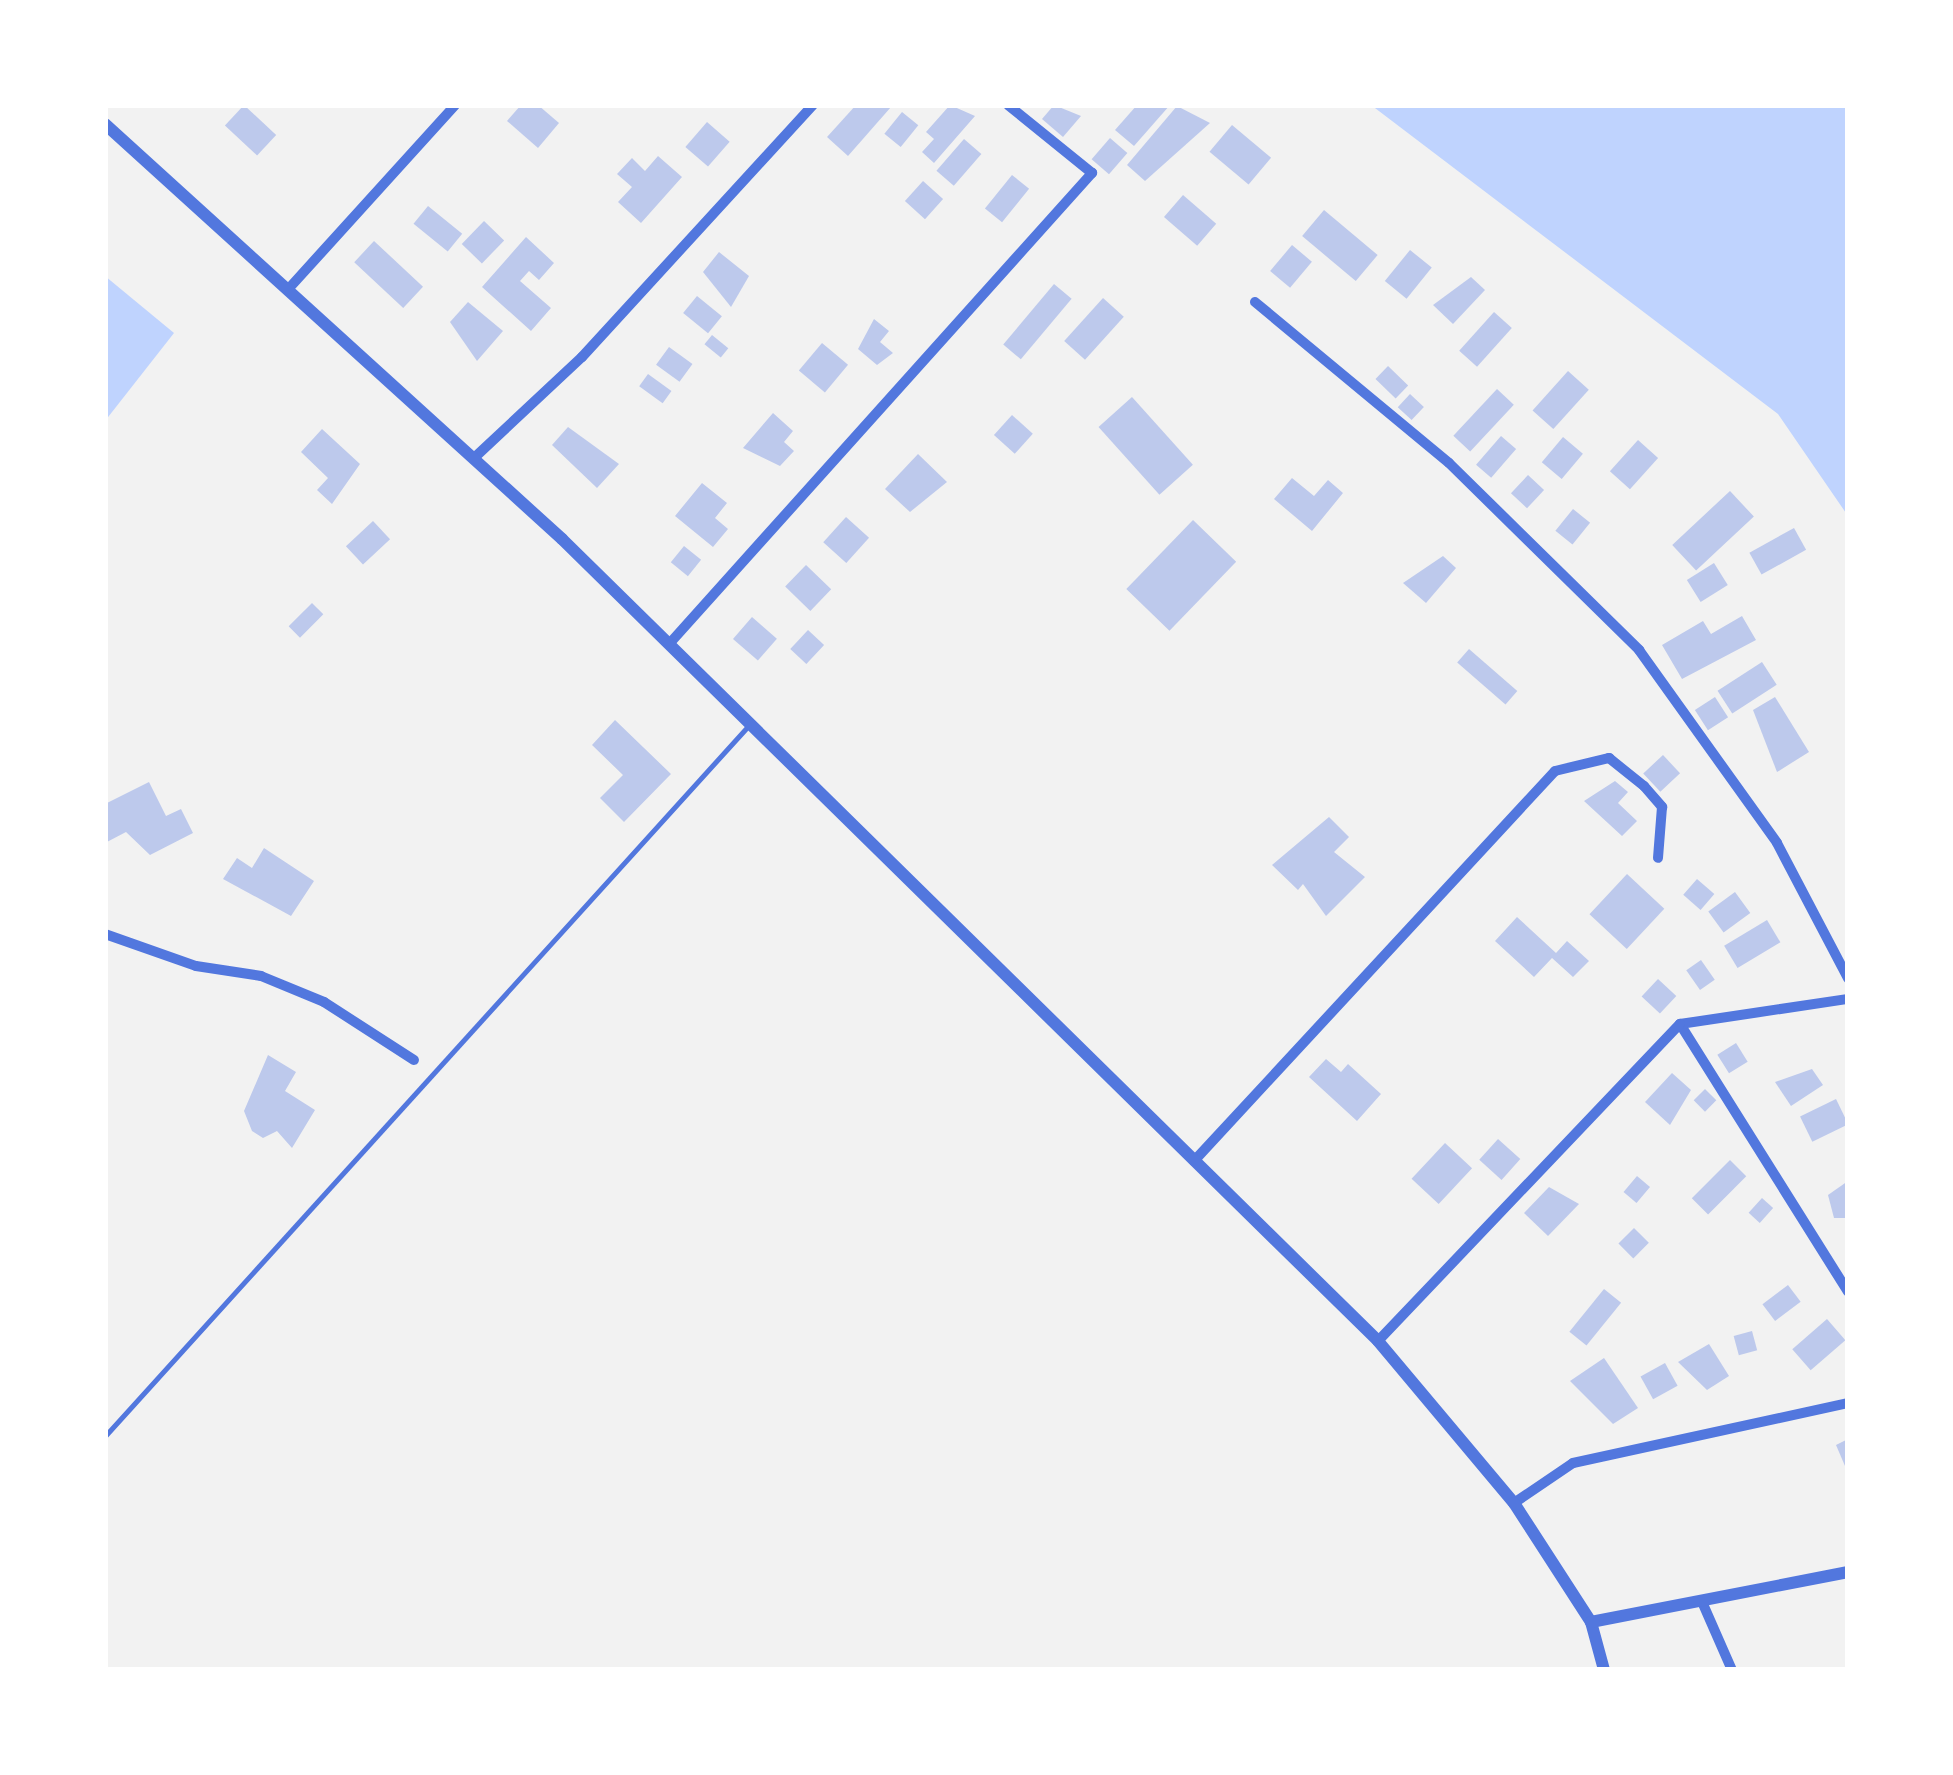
<!DOCTYPE html>
<html>
<head>
<meta charset="utf-8">
<style>
	body { margin:0 }
	#map { position:relative; width:1953px; height:1775px; overflow:hidden; background:#f2f2f2; font-family:"Source Sans 3",sans-serif }
	div>[style] { position:absolute }
	[style*='--x'] { left:calc(var(--x)*1px); top:calc(var(--y)*1px); width:calc(var(--w)*1px); rotate:calc(var(--a)*1deg) }
	.water>* { inset:0; background:#bfd3fe }
	.building>* { inset:0; background:#bdc9ec; transform-origin:0 0 }
	.service>* { height:5px; margin:-2.5px; padding:0 2.5px; transform-origin:2.5px; border-radius:2.5px; background:#5277de }
	.minor>* { height:10px; margin:-5px; padding:0 5px; transform-origin:5px; border-radius:5px; background:#5277de }
	.tertiary>* { height:12px; margin:-6px; padding:0 6px; transform-origin:6px; border-radius:6px; background:#5277de }
	span { translate:-50% -50%; white-space:nowrap; text-align:center; line-height:1.15; -webkit-text-stroke:8px #fff; paint-order:stroke }
	.frame { position:absolute; inset:0; border:108px solid #fff; pointer-events:none }
</style>
</head>
<body>
<div id="map">
	<div class="water">
		<i style="clip-path:polygon(1371px 105px,1848px 105px,1848px 516px,1778px 414px)"></i>
		<i style="clip-path:polygon(105px 276px,174px 333px,105px 421px)"></i>
	</div>
	<div class="building">
		<i style="left:244px;top:105px;width:44px;height:28px;rotate:43deg"></i>
		<i style="clip-path:polygon(521px 105px,538px 105px,559px 123px,538px 148px,507px 121px)"></i>
		<i style="clip-path:polygon(856px 105px,891px 107px,848px 156px,827px 137px)"></i>
		<i style="clip-path:polygon(950px 105px,975px 116px,934px 163px,922px 152px,934px 139px,926px 132px)"></i>
		<i style="clip-path:polygon(1054px 105px,1081px 116px,1063px 137px,1042px 119px)"></i>
		<i style="clip-path:polygon(1137px 105px,1170px 105px,1134px 146px,1115px 130px)"></i>
		<i style="clip-path:polygon(1177px 106px,1210px 123px,1145px 181px,1127px 165px)"></i>
		<i style="left:902px;top:112px;width:21px;height:28px;rotate:39deg"></i>
		<i style="left:707px;top:122px;width:30px;height:33px;rotate:41deg"></i>
		<i style="left:1232px;top:125px;width:51px;height:35px;rotate:40deg"></i>
		<i style="left:1110px;top:138px;width:23px;height:28px;rotate:41deg"></i>
		<i style="left:964px;top:139px;width:23px;height:42px;rotate:41deg"></i>
		<i style="clip-path:polygon(658px 156px,682px 177px,641px 223px,618px 202px,632px 187px,617px 174px,632px 158px,645px 171px)"></i>
		<i style="left:1012px;top:175px;width:22px;height:43px;rotate:39deg"></i>
		<i style="left:923px;top:181px;width:27px;height:27px;rotate:42deg"></i>
		<i style="left:1183px;top:195px;width:44px;height:29px;rotate:41deg"></i>
		<i style="left:428px;top:206px;width:44px;height:23px;rotate:39deg"></i>
		<i style="left:1324px;top:210px;width:70px;height:34px;rotate:40deg"></i>
		<i style="left:484px;top:221px;width:28px;height:32px;rotate:44deg"></i>
		<i style="clip-path:polygon(526px 237px,554px 263px,539px 280px,529px 271px,520px 281px,551px 308px,531px 331px,482px 287px)"></i>
		<i style="left:374px;top:241px;width:67px;height:29px;rotate:43deg"></i>
		<i style="left:1292px;top:245px;width:26px;height:34px;rotate:40deg"></i>
		<i style="left:1410px;top:250px;width:28px;height:40px;rotate:39deg"></i>
		<i style="clip-path:polygon(719px 252px,749px 276px,731px 307px,703px 272px)"></i>
		<i style="clip-path:polygon(1471px 277px,1485px 290px,1453px 324px,1433px 305px)"></i>
		<i style="left:1054px;top:284px;width:23px;height:79px;rotate:40deg"></i>
		<i style="left:697px;top:296px;width:32px;height:22px;rotate:39deg"></i>
		<i style="left:1103px;top:298px;width:28px;height:58px;rotate:42deg"></i>
		<i style="clip-path:polygon(468px 302px,503px 331px,477px 361px,450px 322px)"></i>
		<i style="left:1494px;top:312px;width:24px;height:52px;rotate:42deg"></i>
		<i style="clip-path:polygon(874px 319px,889px 331px,880px 342px,893px 353px,877px 365px,858px 349px)"></i>
		<i style="left:712px;top:335px;width:21px;height:12px;rotate:39deg"></i>
		<i style="left:822px;top:343px;width:34px;height:36px;rotate:40deg"></i>
		<i style="left:669px;top:347px;width:29px;height:22px;rotate:36deg"></i>
		<i style="left:1388px;top:366px;width:28px;height:18px;rotate:44deg"></i>
		<i style="left:1568px;top:371px;width:28px;height:53px;rotate:42deg"></i>
		<i style="left:648px;top:374px;width:29px;height:15px;rotate:36deg"></i>
		<i style="left:1497px;top:389px;width:23px;height:64px;rotate:43deg"></i>
		<i style="left:1410px;top:394px;width:19px;height:18px;rotate:43deg"></i>
		<i style="left:1132px;top:397px;width:91px;height:45px;rotate:48deg"></i>
		<i style="clip-path:polygon(773px 413px,793px 431px,784px 442px,794px 451px,780px 466px,743px 448px)"></i>
		<i style="left:1012px;top:415px;width:28px;height:27px;rotate:42deg"></i>
		<i style="clip-path:polygon(568px 427px,619px 464px,597px 488px,552px 445px)"></i>
		<i style="clip-path:polygon(322px 429px,360px 464px,332px 504px,317px 490px,328px 478px,301px 452px)"></i>
		<i style="left:1501px;top:436px;width:20px;height:38px;rotate:41deg"></i>
		<i style="left:1563px;top:437px;width:26px;height:33px;rotate:40deg"></i>
		<i style="left:1638px;top:440px;width:27px;height:42px;rotate:42deg"></i>
		<i style="clip-path:polygon(918px 454px,947px 482px,910px 512px,885px 489px)"></i>
		<i style="left:1528px;top:475px;width:22px;height:25px;rotate:43deg"></i>
		<i style="clip-path:polygon(1292px 478px,1314px 496px,1328px 480px,1343px 493px,1312px 531px,1274px 499px)"></i>
		<i style="clip-path:polygon(702px 483px,727px 503px,715px 518px,728px 529px,713px 547px,675px 516px)"></i>
		<i style="left:1730px;top:491px;width:35px;height:79px;rotate:47deg"></i>
		<i style="left:1573px;top:509px;width:22px;height:28px;rotate:39deg"></i>
		<i style="left:846px;top:517px;width:31px;height:34px;rotate:42deg"></i>
		<i style="left:1193px;top:520px;width:60px;height:96px;rotate:44deg"></i>
		<i style="left:373px;top:521px;width:25px;height:37px;rotate:47deg"></i>
		<i style="left:1794px;top:528px;width:25px;height:51px;rotate:61deg"></i>
		<i style="left:684px;top:546px;width:22px;height:21px;rotate:39deg"></i>
		<i style="clip-path:polygon(1443px 556px,1456px 568px,1426px 603px,1403px 583px)"></i>
		<i style="left:1714px;top:563px;width:26px;height:32px;rotate:58deg"></i>
		<i style="left:806px;top:565px;width:35px;height:30px;rotate:44deg"></i>
		<i style="left:312px;top:603px;width:16px;height:33px;rotate:45deg"></i>
		<i style="clip-path:polygon(1742px 616px,1756px 640px,1682px 679px,1662px 645px,1703px 621px,1711px 634px)"></i>
		<i style="left:752px;top:617px;width:33px;height:29px;rotate:41deg"></i>
		<i style="left:808px;top:630px;width:22px;height:26px;rotate:43deg"></i>
		<i style="left:1469px;top:649px;width:64px;height:18px;rotate:41deg"></i>
		<i style="left:1762px;top:662px;width:27px;height:53px;rotate:57deg"></i>
		<i style="left:1715px;top:697px;width:24px;height:24px;rotate:57deg"></i>
		<i style="clip-path:polygon(1775px 697px,1809px 752px,1777px 772px,1753px 710px)"></i>
		<i style="clip-path:polygon(615px 720px,671px 774px,624px 822px,600px 798px,623px 775px,592px 745px)"></i>
		<i style="left:1663px;top:755px;width:25px;height:27px;rotate:47deg"></i>
		<i style="clip-path:polygon(1615px 781px,1628px 792px,1618px 803px,1637px 821px,1622px 836px,1584px 801px)"></i>
		<i style="clip-path:polygon(149px 782px,166px 816px,181px 809px,193px 833px,150px 855px,126px 832px,105px 843px,105px 804px)"></i>
		<i style="clip-path:polygon(1329px 817px,1349px 837px,1334px 852px,1365px 877px,1326px 916px,1303px 884px,1298px 890px,1272px 865px)"></i>
		<i style="clip-path:polygon(264px 848px,314px 881px,291px 916px,223px 879px,237px 858px,252px 868px)"></i>
		<i style="left:1627px;top:874px;width:51px;height:55px;rotate:43deg"></i>
		<i style="left:1697px;top:879px;width:23px;height:21px;rotate:41deg"></i>
		<i style="left:1735px;top:892px;width:26px;height:33px;rotate:54deg"></i>
		<i style="clip-path:polygon(1517px 917px,1556px 953px,1567px 941px,1589px 961px,1573px 977px,1552px 958px,1534px 977px,1495px 941px)"></i>
		<i style="left:1767px;top:920px;width:26px;height:50px;rotate:59deg"></i>
		<i style="left:1701px;top:960px;width:24px;height:18px;rotate:55deg"></i>
		<i style="left:1658px;top:979px;width:25px;height:24px;rotate:43deg"></i>
		<i style="left:1736px;top:1043px;width:22px;height:22px;rotate:58deg"></i>
		<i style="clip-path:polygon(268px 1055px,296px 1072px,285px 1091px,315px 1110px,292px 1148px,277px 1131px,263px 1138px,252px 1131px,244px 1111px)"></i>
		<i style="clip-path:polygon(1326px 1059px,1341px 1072px,1348px 1064px,1381px 1094px,1357px 1121px,1309px 1077px)"></i>
		<i style="clip-path:polygon(1812px 1069px,1823px 1085px,1791px 1106px,1775px 1082px)"></i>
		<i style="clip-path:polygon(1672px 1073px,1691px 1090px,1670px 1125px,1645px 1102px)"></i>
		<i style="left:1705px;top:1089px;width:16px;height:16px;rotate:45deg"></i>
		<i style="left:1836px;top:1099px;width:28px;height:40px;rotate:64deg"></i>
		<i style="left:1498px;top:1139px;width:30px;height:28px;rotate:42deg"></i>
		<i style="left:1445px;top:1143px;width:37px;height:49px;rotate:43deg"></i>
		<i style="left:1730px;top:1160px;width:23px;height:54px;rotate:45deg"></i>
		<i style="left:1637px;top:1176px;width:17px;height:21px;rotate:40deg"></i>
		<i style="clip-path:polygon(1848px 1181px,1848px 1218px,1834px 1218px,1828px 1195px)"></i>
		<i style="clip-path:polygon(1549px 1187px,1579px 1204px,1548px 1236px,1524px 1213px)"></i>
		<i style="left:1762px;top:1198px;width:15px;height:20px;rotate:42deg"></i>
		<i style="left:1634px;top:1228px;width:21px;height:22px;rotate:45deg"></i>
		<i style="left:1788px;top:1285px;width:21px;height:32px;rotate:53deg"></i>
		<i style="left:1604px;top:1289px;width:22px;height:55px;rotate:39deg"></i>
		<i style="left:1827px;top:1319px;width:28px;height:46px;rotate:49deg"></i>
		<i style="left:1752px;top:1331px;width:20px;height:19px;rotate:75deg"></i>
		<i style="clip-path:polygon(1709px 1344px,1729px 1376px,1707px 1390px,1678px 1362px)"></i>
		<i style="clip-path:polygon(1604px 1358px,1638px 1408px,1613px 1424px,1570px 1381px)"></i>
		<i style="left:1665px;top:1363px;width:26px;height:28px;rotate:61deg"></i>
		<i style="clip-path:polygon(1848px 1439px,1848px 1473px,1836px 1445px)"></i>
	</div>
	<div class="service">
		<i style="--x:105;--y:1436;--w:958;--a:-47.83"></i>
	</div>
	<div class="minor">
		<i style="--x:292;--y:285;--w:243;--a:-47.8"></i>
		<i style="--x:1255;--y:302;--w:252;--a:39.7"></i>
		<i style="--x:1449;--y:463;--w:267;--a:44.5"></i>
		<i style="--x:1639;--y:650;--w:237;--a:54.4"></i>
		<i style="--x:1777;--y:843;--w:153;--a:62.3"></i>
		<i style="--x:474;--y:458;--w:148;--a:-43.1"></i>
		<i style="--x:582;--y:357;--w:342;--a:-47.5"></i>
		<i style="--x:670;--y:643;--w:632;--a:-48.08"></i>
		<i style="--x:1092;--y:173;--w:108;--a:-141"></i>
		<i style="--x:105;--y:934;--w:96;--a:19.4"></i>
		<i style="--x:196;--y:966;--w:66;--a:8.7"></i>
		<i style="--x:261;--y:976;--w:68;--a:22.4"></i>
		<i style="--x:324;--y:1002;--w:107;--a:32.8"></i>
		<i style="--x:1680;--y:1024;--w:316;--a:57.9"></i>
		<i style="--x:1680;--y:1024;--w:170;--a:-8.5"></i>
		<i style="--x:1194;--y:1161;--w:531;--a:-47.21"></i>
		<i style="--x:1555;--y:771;--w:56;--a:-13.5"></i>
		<i style="--x:1609;--y:758;--w:45;--a:38.7"></i>
		<i style="--x:1644;--y:786;--w:28;--a:49"></i>
		<i style="--x:1662;--y:807;--w:51;--a:94.5"></i>
		<i style="--x:1378;--y:1341;--w:438;--a:-46.4"></i>
		<i style="--x:1514;--y:1503;--w:71;--a:-34.1"></i>
		<i style="--x:1573;--y:1463;--w:281;--a:-12.3"></i>
		<i style="--x:1703;--y:1604;--w:72;--a:66.3"></i>
	</div>
	<div class="tertiary">
		<i style="--x:105;--y:124;--w:617;--a:42.24"></i>
		<i style="--x:562;--y:539;--w:1144;--a:44.5"></i>
		<i style="--x:1378;--y:1341;--w:212;--a:50"></i>
		<i style="--x:1514;--y:1503;--w:142;--a:57.1"></i>
		<i style="--x:1591;--y:1622;--w:50;--a:74.8"></i>
		<i style="--x:1591;--y:1622;--w:262;--a:-11"></i>
	</div>
	<div class="frame"></div>
</div>
</body>
</html>
